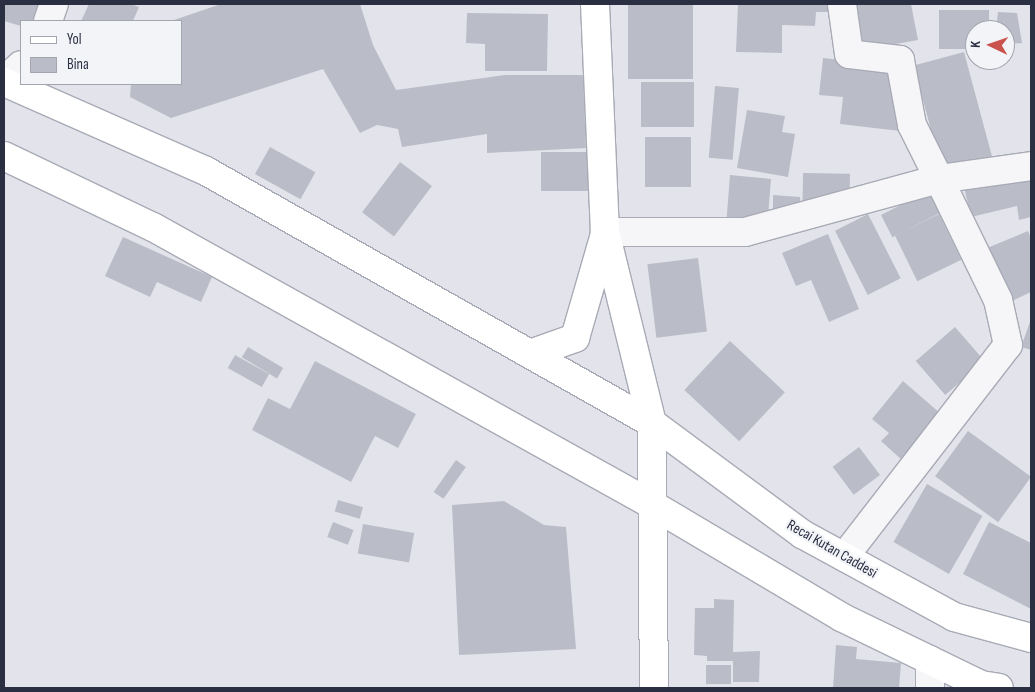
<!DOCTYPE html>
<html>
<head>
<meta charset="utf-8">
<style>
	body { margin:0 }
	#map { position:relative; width:1035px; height:692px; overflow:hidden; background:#e3e4eb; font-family:"Sofia Sans Condensed",sans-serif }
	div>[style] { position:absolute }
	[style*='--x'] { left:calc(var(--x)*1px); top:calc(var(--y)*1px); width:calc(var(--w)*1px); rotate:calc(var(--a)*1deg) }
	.building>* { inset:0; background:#babdc7; transform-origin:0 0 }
	.roads { filter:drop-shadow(1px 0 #a8aab5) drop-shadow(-1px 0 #a8aab5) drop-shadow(0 1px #a8aab5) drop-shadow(0 -1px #a8aab5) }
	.street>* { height:28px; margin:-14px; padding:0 14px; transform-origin:14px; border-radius:14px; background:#f6f6f9 }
	.secondary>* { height:28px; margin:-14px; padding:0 14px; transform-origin:14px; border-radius:14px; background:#fff }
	span { translate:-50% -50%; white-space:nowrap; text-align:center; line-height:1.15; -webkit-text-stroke:4.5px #f3f4f8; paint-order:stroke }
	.street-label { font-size:15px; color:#2b2f42 }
	.frame { position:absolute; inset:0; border:5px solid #2b2f42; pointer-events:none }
	.legend { position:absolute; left:20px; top:20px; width:162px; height:65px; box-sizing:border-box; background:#f3f4f8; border:1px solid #a3a5af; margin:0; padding:6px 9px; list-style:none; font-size:15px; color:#2b2f42 }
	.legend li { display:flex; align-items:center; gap:10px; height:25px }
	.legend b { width:25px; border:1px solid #a3a5af }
	.north { position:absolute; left:965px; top:20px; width:50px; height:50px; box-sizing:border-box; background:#f3f4f8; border:1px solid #a3a5af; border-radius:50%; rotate:273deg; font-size:14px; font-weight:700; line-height:20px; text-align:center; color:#2b2f42 }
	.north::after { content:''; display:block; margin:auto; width:18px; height:22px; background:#cb534d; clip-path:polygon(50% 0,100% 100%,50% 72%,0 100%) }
</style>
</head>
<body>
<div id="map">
	<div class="building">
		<i style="clip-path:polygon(4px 4px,40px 4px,36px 21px,21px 21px,21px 26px,4px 21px)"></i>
		<i style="clip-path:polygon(89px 4px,131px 4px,139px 7px,133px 21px,81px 21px)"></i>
		<i style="clip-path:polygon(221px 4px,360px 4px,373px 45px,396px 90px,505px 75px,583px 75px,586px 148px,487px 153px,487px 134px,402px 147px,398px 129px,377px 125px,360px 133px,323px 69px,171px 118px,130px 97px,131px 84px,181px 84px,181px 21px,171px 21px)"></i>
		<i style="left:628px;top:4px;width:65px;height:75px"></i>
		<i style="clip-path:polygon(738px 4px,835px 4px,836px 12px,816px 12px,815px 26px,782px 25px,782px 53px,736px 52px)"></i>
		<i style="clip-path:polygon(854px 4px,911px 4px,918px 40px,863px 50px)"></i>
		<i style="clip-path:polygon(939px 10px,989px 10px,989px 30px,975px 30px,975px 49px,939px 49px)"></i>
		<i style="clip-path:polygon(998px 12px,1017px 13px,1022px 43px,1006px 44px,1005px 30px,996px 30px)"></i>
		<i style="clip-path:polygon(467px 13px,548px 14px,547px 71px,485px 71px,485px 44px,466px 43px)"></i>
		<i style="left:964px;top:52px;width:116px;height:52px;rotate:75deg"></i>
		<i style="clip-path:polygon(823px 58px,879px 64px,903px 96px,900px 131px,840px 124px,843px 97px,819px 95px)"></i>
		<i style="left:694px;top:82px;width:45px;height:53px;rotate:90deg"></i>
		<i style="left:715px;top:86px;width:24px;height:72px;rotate:5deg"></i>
		<i style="clip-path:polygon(747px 110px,785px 116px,782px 132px,795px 134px,788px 177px,737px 168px)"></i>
		<i style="left:691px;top:137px;width:50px;height:46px;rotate:90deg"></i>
		<i style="left:270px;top:147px;width:52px;height:31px;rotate:29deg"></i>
		<i style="left:541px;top:152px;width:47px;height:39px"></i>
		<i style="left:400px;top:162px;width:40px;height:63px;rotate:37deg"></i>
		<i style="clip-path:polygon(1031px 171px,1031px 217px,1019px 220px,1017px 206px,971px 217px,964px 187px)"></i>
		<i style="left:803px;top:173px;width:47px;height:31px;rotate:1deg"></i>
		<i style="clip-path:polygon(730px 175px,771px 179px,767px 229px,725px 239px)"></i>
		<i style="left:930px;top:190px;width:25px;height:55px;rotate:63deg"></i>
		<i style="clip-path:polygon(773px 195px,800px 197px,804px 227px,773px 227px)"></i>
		<i style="left:868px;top:214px;width:72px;height:37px;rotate:63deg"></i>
		<i style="left:939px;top:214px;width:51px;height:49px;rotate:64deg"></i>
		<i style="clip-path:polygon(1028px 231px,1031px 238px,1031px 292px,1012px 301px,987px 248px)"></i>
		<i style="clip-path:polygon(828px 234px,859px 309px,829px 322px,811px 280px,796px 286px,782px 253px)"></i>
		<i style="clip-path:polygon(123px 237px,212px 277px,201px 302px,157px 282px,150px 297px,105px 276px)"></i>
		<i style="left:698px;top:258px;width:74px;height:51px;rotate:83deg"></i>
		<i style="clip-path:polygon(1031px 319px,1031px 350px,1021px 347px)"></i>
		<i style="left:955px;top:327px;width:45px;height:52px;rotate:49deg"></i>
		<i style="left:730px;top:341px;width:75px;height:67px;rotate:43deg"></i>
		<i style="left:248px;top:347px;width:41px;height:12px;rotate:31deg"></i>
		<i style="left:235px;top:355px;width:39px;height:15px;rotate:29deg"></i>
		<i style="clip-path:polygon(315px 361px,416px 414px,398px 448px,375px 436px,351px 482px,252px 430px,268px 398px,290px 409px)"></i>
		<i style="clip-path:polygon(903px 381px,941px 414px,903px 461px,881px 441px,889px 433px,872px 419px)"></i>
		<i style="left:968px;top:431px;width:78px;height:56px;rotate:36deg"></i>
		<i style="left:859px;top:447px;width:35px;height:33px;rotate:53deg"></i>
		<i style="left:456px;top:460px;width:12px;height:39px;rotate:35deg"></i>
		<i style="left:927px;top:484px;width:64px;height:67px;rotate:30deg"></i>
		<i style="left:338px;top:500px;width:26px;height:12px;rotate:16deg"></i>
		<i style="clip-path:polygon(504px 501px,544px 525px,566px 527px,576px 649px,459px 655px,452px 505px)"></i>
		<i style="left:333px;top:522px;width:22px;height:16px;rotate:21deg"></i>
		<i style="clip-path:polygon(989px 522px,1031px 543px,1031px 609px,963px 574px)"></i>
		<i style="left:363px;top:524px;width:52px;height:30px;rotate:10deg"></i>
		<i style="clip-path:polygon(714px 599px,734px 600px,733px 652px,760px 651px,759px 682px,733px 682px,733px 661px,707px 661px,707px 656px,694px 655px,695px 608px,714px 608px)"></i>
		<i style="clip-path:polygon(836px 645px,857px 647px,856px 659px,901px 663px,899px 688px,833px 688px)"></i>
		<i style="left:706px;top:665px;width:25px;height:19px"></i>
	</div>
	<div class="roads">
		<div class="street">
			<i style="--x:48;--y:21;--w:18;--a:-71"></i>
			<i style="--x:4;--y:81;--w:23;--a:-43"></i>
			<i style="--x:605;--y:232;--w:140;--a:0"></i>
			<i style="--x:745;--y:232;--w:201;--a:-15.3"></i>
			<i style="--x:939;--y:179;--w:60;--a:-116.6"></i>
			<i style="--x:912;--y:125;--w:66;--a:-100.5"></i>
			<i style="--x:900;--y:60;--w:51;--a:-173.3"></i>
			<i style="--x:849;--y:54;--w:50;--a:-98"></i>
			<i style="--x:844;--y:557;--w:268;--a:-52.3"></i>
			<i style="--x:1008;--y:345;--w:46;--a:-102.5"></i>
			<i style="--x:998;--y:300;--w:135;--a:-116"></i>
			<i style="--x:939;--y:179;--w:93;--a:-8"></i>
			<i style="--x:930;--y:688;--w:28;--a:-90"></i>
		</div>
		<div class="secondary">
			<i style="--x:595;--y:4;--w:228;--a:87.5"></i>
			<i style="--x:605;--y:232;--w:197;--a:76.2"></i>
			<i style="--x:652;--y:423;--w:265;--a:89.6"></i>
			<i style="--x:4;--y:82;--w:221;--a:23.8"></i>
			<i style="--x:206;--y:171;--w:512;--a:29.47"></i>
			<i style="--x:652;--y:423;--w:187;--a:36.5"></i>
			<i style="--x:802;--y:534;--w:173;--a:28.6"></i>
			<i style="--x:954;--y:617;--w:80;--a:15.3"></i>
			<i style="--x:4;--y:156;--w:165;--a:25.5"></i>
			<i style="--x:153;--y:227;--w:570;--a:29.08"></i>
			<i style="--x:651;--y:504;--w:221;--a:30.7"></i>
			<i style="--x:841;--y:617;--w:156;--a:25.9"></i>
			<i style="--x:981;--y:685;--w:18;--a:9"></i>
			<i style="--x:530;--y:354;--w:48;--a:-19.6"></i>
			<i style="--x:575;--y:338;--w:108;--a:-73.9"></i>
		</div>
	</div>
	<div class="street-label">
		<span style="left:832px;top:549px;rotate:30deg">Recai Kutan Caddesi</span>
	</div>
	<div class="frame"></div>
	<ul class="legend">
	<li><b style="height:6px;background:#fff"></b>Yol</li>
	<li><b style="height:14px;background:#babdc7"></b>Bina</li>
	</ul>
	<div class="north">K</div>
</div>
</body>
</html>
